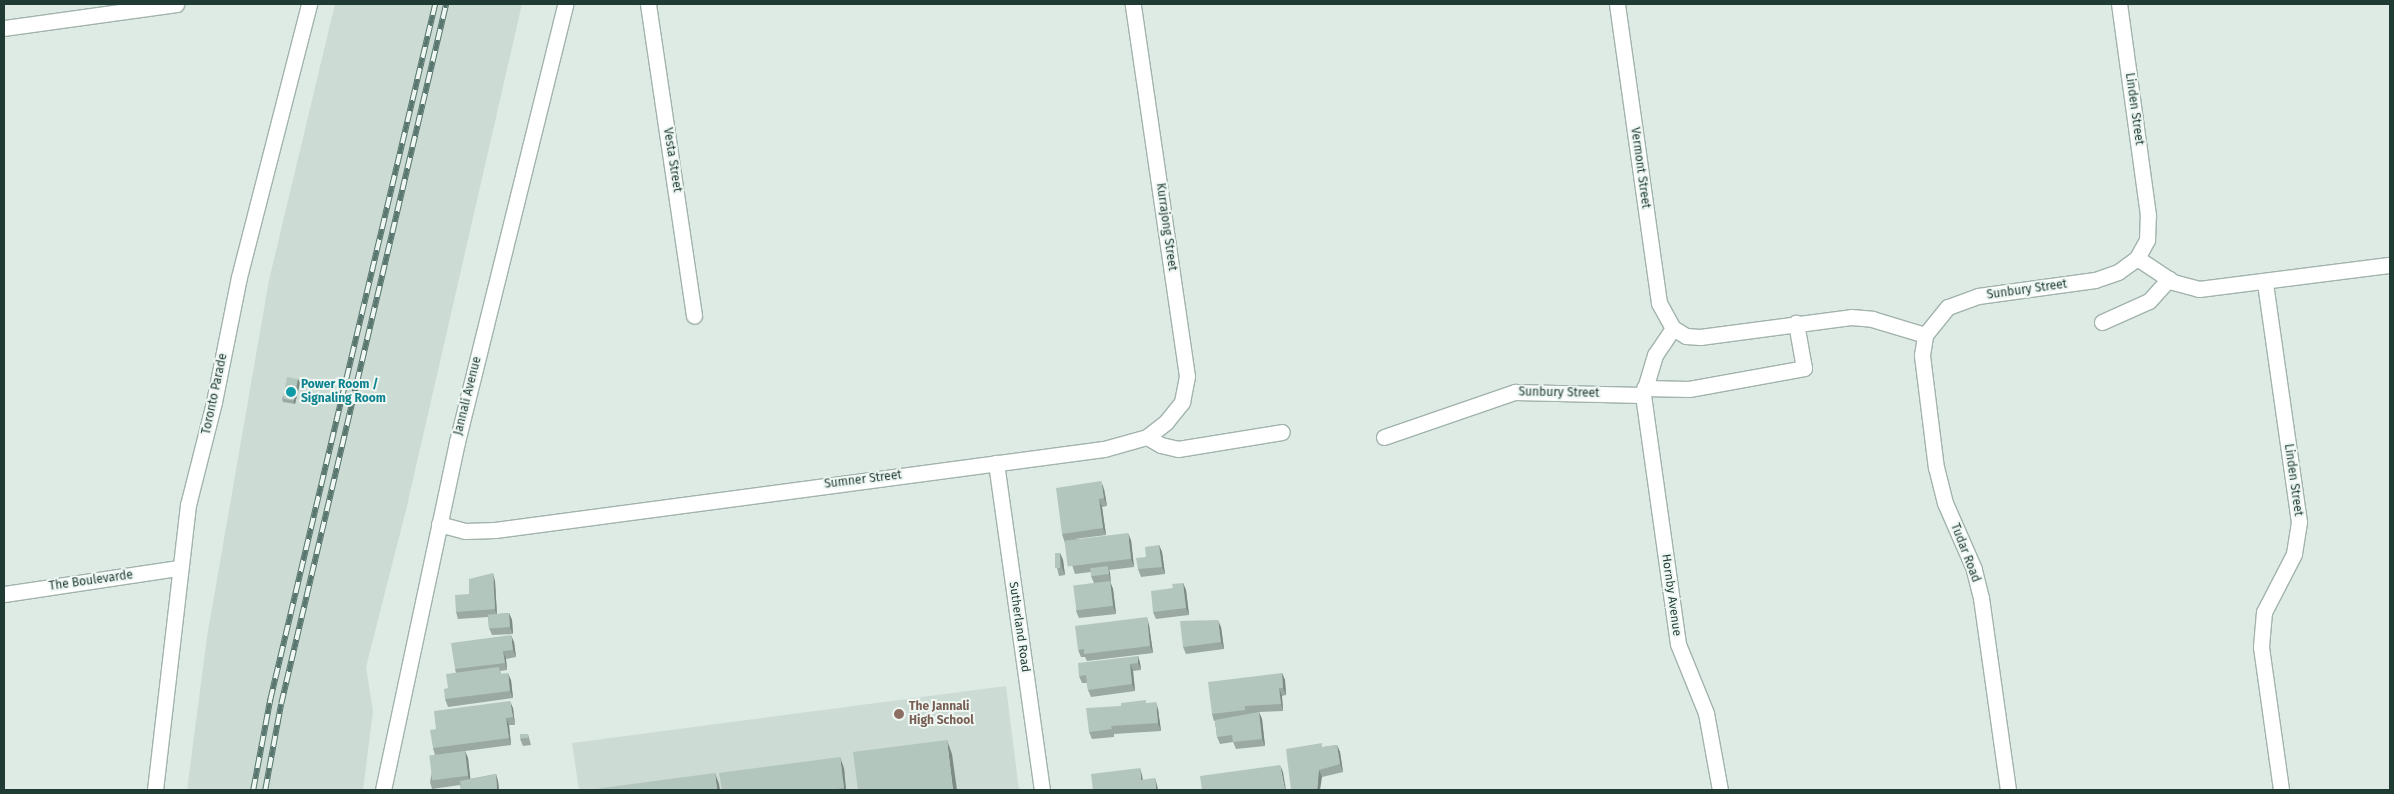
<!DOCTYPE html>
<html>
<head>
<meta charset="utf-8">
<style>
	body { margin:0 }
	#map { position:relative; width:2394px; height:794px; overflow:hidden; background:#deebe5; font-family:"Fira Sans",sans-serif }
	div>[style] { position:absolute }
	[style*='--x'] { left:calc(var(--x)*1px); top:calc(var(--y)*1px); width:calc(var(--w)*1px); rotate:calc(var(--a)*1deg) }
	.built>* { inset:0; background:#ccdbd4 }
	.roads { filter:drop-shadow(1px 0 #a1b3ac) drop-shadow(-1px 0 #a1b3ac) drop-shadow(0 1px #a1b3ac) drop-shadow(0 -1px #a1b3ac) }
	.minor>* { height:15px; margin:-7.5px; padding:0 7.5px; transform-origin:7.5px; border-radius:7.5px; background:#fff }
	.rail>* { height:5.5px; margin-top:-2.75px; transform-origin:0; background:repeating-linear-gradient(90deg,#eff7f3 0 11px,#59776f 0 22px); box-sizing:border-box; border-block:1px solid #59776f }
	.wall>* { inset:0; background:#9aaaa3 }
	.shaded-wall>* { inset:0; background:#7d8b85 }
	.building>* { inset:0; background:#b3c6be; transform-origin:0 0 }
	.dots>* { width:14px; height:14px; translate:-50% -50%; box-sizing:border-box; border:2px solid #eff7f3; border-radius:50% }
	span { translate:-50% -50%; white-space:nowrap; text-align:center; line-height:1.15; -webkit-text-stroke:4px #eff7f3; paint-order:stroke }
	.street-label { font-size:12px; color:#1f3b34 }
	.culture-label { font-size:12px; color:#0d838f; font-weight:700 }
	.left { translate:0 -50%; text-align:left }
	.education-label { font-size:12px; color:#785e54; font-weight:700 }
	.frame { position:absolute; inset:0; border:5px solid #1f3b34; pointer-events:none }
</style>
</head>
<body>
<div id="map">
	<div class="built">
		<i style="clip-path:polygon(335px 4px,522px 4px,406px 510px,366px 667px,373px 711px,363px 790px,187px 790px,207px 637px,269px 280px)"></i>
		<i style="clip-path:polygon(1006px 686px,1019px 790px,579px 790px,572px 743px)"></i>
	</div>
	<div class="roads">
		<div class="minor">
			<i style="--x:648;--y:4;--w:315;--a:81.6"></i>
			<i style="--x:1617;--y:4;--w:302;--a:82"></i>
			<i style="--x:1659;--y:303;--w:29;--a:61"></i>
			<i style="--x:4;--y:28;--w:174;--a:-7.9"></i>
			<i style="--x:2137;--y:258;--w:43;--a:33.7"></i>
			<i style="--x:2173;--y:282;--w:27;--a:15"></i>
			<i style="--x:2199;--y:289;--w:193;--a:-7.2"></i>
			<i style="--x:2265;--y:283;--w:241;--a:81.9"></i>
			<i style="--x:2299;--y:522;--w:32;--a:99"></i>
			<i style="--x:2294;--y:554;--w:65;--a:117.3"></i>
			<i style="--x:2264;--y:612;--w:35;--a:95"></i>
			<i style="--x:2261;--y:647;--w:144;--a:82"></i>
			<i style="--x:2102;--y:322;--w:51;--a:-24.1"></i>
			<i style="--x:2149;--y:301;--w:30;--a:-48"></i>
			<i style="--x:1644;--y:388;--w:45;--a:1.3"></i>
			<i style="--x:1689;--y:389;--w:117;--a:-10.3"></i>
			<i style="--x:1804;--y:368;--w:46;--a:-100.1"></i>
			<i style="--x:1643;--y:395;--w:251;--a:82"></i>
			<i style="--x:1678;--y:644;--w:74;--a:67.9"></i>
			<i style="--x:1706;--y:713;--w:78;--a:79.7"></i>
			<i style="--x:1147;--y:437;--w:16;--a:30"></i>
			<i style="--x:1161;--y:445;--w:17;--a:13"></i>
			<i style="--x:1178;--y:449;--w:105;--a:-9.3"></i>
			<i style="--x:1384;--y:437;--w:139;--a:-19"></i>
			<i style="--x:1515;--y:392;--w:128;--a:1.3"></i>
			<i style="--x:1643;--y:395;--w:42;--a:-73.3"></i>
			<i style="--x:1655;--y:355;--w:32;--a:-56"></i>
			<i style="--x:1673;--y:328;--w:15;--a:32"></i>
			<i style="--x:1686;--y:336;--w:14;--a:4"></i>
			<i style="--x:1700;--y:337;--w:152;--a:-7.5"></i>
			<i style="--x:1851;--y:317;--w:21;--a:5"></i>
			<i style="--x:1872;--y:319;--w:55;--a:16.8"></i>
			<i style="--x:996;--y:463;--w:330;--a:82"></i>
			<i style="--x:439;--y:524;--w:27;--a:15"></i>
			<i style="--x:465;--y:531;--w:30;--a:-2"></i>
			<i style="--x:495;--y:530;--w:614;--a:-7.58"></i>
			<i style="--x:1104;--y:449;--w:45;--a:-15.6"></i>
			<i style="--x:1147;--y:437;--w:24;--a:-38"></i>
			<i style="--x:1166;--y:422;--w:26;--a:-51"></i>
			<i style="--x:1182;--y:402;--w:26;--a:-79"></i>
			<i style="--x:1187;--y:376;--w:376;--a:-98.3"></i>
			<i style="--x:4;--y:594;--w:176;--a:-8.5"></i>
			<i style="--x:155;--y:790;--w:287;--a:-83.4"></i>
			<i style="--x:188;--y:505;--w:106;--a:-75.8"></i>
			<i style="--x:214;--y:402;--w:127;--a:-78.7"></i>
			<i style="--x:239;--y:277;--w:282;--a:-75.6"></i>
			<i style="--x:383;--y:790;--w:356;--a:-78"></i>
			<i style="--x:457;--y:442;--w:451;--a:-76.1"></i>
			<i style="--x:2008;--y:790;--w:194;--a:-98"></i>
			<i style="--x:1981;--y:598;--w:30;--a:-104"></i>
			<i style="--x:1974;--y:569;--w:72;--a:-113.7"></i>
			<i style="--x:1945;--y:503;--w:36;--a:-104"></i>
			<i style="--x:1936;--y:468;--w:114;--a:-97.1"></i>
			<i style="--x:1922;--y:355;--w:20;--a:-81"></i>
			<i style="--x:1925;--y:335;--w:36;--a:-51"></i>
			<i style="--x:1948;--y:307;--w:32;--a:-20"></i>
			<i style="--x:1978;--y:296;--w:118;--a:-7.8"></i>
			<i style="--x:2095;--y:280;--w:24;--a:-19"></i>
			<i style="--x:2118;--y:272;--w:24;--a:-36"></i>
			<i style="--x:2137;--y:258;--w:21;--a:-61"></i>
			<i style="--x:2147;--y:240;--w:25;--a:-88"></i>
			<i style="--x:2148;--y:215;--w:213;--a:-97.8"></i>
		</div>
	</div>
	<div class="rail">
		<i style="--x:253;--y:790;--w:92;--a:-79.3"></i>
		<i style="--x:270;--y:700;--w:715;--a:-76.66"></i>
		<i style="--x:265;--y:790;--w:87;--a:-79.5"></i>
		<i style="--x:281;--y:704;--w:719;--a:-76.74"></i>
	</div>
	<div class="wall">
		<i style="clip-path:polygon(298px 379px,300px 383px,295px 404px,283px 402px,282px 398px)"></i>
		<i style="clip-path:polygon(1104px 489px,1107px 506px,1102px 507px,1106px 535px,1075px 539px,1131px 540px,1134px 567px,1109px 570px,1111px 582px,1110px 582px,1113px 589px,1116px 614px,1079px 618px,1076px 611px,1094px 583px,1091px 576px,1091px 572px,1075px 574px,1062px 534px)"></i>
		<i style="clip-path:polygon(1159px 545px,1162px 552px,1165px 574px,1141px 577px,1138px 569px,1146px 557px)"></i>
		<i style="clip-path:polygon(1060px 553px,1063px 560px,1065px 575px,1059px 576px,1057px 568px)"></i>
		<i style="clip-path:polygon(495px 581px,497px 614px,509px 613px,512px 620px,513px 634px,492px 635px,489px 628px,488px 617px,458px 619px,456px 612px,469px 594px)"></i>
		<i style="clip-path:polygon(1183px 583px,1186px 590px,1189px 615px,1156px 619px,1153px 612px,1173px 588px)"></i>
		<i style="clip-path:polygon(1149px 625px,1153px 653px,1087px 661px,1085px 657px,1081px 657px,1078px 650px)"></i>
		<i style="clip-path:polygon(1221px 627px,1224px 649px,1186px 654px,1183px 647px)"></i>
		<i style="clip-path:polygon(514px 642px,516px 657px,506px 659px,507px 670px,500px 671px,501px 674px,511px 680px,513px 698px,448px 707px,445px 699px,456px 673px,455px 669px)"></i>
		<i style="clip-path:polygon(1138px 656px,1140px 663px,1141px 670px,1133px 671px,1135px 691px,1091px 697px,1088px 690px,1087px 683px,1082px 683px,1079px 676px)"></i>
		<i style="clip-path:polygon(1282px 673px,1285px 680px,1286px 695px,1282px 696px,1283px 711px,1259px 712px,1262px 719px,1265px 746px,1236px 749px,1233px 742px,1220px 744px,1217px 737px,1215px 721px,1214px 721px,1212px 714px)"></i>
		<i style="clip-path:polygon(1147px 703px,1158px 709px,1161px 731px,1114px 734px,1114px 737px,1092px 739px,1089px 732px,1121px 706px)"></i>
		<i style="clip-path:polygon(513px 708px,515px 725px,509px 725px,511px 745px,465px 751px,468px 758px,470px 779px,496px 774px,498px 781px,499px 790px,461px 790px,460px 785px,432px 789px,430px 782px,435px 755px,433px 748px,436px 729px)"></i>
		<i style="clip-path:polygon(528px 734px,531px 745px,523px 746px,520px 739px)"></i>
		<i style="clip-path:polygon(1337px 745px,1340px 752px,1343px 772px,1322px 777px,1291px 790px,1323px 747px)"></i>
		<i style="clip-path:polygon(844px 768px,846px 790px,722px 790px)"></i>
	</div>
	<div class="shaded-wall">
		<i style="clip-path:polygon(298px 379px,300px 383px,295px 404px,293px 401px)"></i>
		<i style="clip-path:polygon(1101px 481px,1104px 489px,1107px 506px,1104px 498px)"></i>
		<i style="clip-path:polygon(1099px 499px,1102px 507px,1106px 535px,1103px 528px)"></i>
		<i style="clip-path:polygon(1128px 533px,1131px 540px,1134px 567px,1131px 559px)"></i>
		<i style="clip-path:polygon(1159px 545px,1162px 552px,1165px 574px,1162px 567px)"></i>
		<i style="clip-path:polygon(1060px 553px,1063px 560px,1065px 575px,1062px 568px)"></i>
		<i style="clip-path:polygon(1108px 566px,1110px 573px,1111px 582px,1109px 574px)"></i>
		<i style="clip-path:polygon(493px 573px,495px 581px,497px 616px,495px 609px)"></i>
		<i style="clip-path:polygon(1110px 581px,1113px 589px,1116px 614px,1113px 606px)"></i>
		<i style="clip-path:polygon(1183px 583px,1186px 590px,1189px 615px,1186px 608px)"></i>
		<i style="clip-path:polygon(509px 613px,512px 620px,513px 634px,510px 627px)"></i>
		<i style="clip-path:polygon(1147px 617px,1149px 625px,1153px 653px,1150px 646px)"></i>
		<i style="clip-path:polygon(1218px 620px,1221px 627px,1224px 649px,1221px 642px)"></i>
		<i style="clip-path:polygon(511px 635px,514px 642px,516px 657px,513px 650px)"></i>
		<i style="clip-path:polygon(503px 651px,506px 659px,507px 670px,505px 663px)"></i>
		<i style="clip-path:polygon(1138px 656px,1140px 663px,1141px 670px,1138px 663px)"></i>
		<i style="clip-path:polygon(1130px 664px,1133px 671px,1135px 691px,1132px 684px)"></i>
		<i style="clip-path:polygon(508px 673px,511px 680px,513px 698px,510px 691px)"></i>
		<i style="clip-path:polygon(1282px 673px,1285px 680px,1286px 695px,1283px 688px)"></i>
		<i style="clip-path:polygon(1279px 688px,1282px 696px,1283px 711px,1281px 704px)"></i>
		<i style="clip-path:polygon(510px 701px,513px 708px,515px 725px,513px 717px)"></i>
		<i style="clip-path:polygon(1156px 702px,1158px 709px,1161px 731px,1158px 723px)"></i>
		<i style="clip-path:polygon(1259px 712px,1262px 719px,1265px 746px,1262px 739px)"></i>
		<i style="clip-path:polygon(506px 718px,509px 725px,511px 745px,509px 738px)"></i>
		<i style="clip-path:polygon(947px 740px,952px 754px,957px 790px,953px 790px)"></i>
		<i style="clip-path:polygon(1337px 745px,1340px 752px,1343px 772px,1340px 764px)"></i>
		<i style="clip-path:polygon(465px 751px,468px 758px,471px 784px,468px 776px)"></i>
		<i style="clip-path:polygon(840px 757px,844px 768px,846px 790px,844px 790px,844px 788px)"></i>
		<i style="clip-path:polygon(1280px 765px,1283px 772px,1286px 790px,1285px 790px)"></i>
		<i style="clip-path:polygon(1140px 768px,1142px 775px,1144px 787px,1141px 780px)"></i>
		<i style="clip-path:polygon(1319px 770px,1322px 777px,1320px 790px,1317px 790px)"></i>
		<i style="clip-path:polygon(715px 773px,719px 784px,720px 790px,717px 790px)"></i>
		<i style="clip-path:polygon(496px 774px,498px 781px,499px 790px,497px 789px)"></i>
		<i style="clip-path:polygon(1155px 778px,1157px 785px,1158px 790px,1156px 790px)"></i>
	</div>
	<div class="building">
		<i style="left:287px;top:377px;width:11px;height:22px;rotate:10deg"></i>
		<i style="clip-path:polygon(1101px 481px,1104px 498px,1099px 499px,1103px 528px,1062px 534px,1056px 488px)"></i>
		<i style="left:1128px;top:533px;width:26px;height:64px;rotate:83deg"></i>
		<i style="clip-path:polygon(1159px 545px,1162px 567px,1138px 569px,1136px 558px,1146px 557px,1145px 547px)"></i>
		<i style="left:1055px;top:553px;width:5px;height:15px"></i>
		<i style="left:1108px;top:566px;width:8px;height:18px;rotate:83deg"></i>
		<i style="clip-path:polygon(493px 573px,495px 609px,456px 612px,455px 595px,469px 594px,469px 579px)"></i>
		<i style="left:1110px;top:581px;width:25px;height:37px;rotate:83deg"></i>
		<i style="clip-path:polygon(1183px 583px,1186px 608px,1153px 612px,1151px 591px,1173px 588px,1172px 584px)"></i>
		<i style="left:509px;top:613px;width:14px;height:21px;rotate:86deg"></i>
		<i style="clip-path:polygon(1147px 617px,1150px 646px,1084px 654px,1084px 649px,1078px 650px,1075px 626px)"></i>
		<i style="clip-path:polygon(1218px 620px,1221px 642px,1183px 647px,1180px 621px)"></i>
		<i style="clip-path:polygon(511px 635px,513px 650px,503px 651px,505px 663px,455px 669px,451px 643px)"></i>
		<i style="clip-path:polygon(1138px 656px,1138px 663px,1130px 664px,1132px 684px,1088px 690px,1086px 675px,1079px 676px,1078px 663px)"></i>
		<i style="clip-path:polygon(499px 667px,500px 674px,508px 673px,510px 691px,445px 699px,444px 689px,448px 688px,446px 674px)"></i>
		<i style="clip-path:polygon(1282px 673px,1283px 688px,1279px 688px,1281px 704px,1245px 706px,1245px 710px,1212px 714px,1208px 682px)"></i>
		<i style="clip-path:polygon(1146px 700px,1146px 703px,1156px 702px,1158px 723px,1111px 726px,1112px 729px,1089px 732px,1086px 708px,1121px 706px,1121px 703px)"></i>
		<i style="clip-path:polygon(510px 701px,513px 717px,506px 718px,509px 738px,433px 748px,430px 730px,436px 729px,434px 711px)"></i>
		<i style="clip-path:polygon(1259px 712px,1262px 739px,1233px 742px,1232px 735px,1217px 737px,1215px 720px)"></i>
		<i style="left:528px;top:734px;width:4px;height:8px;rotate:90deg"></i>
		<i style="clip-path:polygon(947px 740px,953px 790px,858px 790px,853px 752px)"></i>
		<i style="clip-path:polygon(1322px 743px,1322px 747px,1337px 745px,1340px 764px,1319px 770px,1317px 790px,1291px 790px,1286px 749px)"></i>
		<i style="left:465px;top:751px;width:25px;height:36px;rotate:83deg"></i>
		<i style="clip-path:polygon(840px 757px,844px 788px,829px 790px,722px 790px,719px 773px)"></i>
		<i style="clip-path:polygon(1280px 765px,1285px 790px,1202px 790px,1200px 776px)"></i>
		<i style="clip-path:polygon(1140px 768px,1141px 780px,1155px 778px,1156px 790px,1093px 790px,1091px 774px)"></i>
		<i style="clip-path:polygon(715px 773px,717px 790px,595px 790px,595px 789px)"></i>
		<i style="clip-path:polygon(496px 774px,497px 789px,492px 790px,461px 790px,460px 781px)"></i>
	</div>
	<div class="dots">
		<i style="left:291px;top:392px;background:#0f9aa8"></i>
		<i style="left:899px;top:714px;background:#8d6e63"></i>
	</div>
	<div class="street-label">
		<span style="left:2134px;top:109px;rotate:82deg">Linden Street</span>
		<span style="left:672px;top:160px;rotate:81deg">Vesta Street</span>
		<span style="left:1640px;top:168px;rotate:82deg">Vermont Street</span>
		<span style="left:1166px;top:227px;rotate:82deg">Kurrajong Street</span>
		<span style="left:2027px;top:290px;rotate:-8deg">Sunbury Street</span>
		<span style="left:1559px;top:393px;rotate:1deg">Sunbury Street</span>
		<span style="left:215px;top:394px;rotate:-78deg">Toronto Parade</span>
		<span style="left:468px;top:396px;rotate:-76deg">Jannali Avenue</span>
		<span style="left:863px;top:480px;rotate:-7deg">Sumner Street</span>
		<span style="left:2293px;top:480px;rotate:82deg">Linden Street</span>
		<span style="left:1965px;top:553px;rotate:69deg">Tudar Road</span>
		<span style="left:91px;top:581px;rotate:-8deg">The Boulevarde</span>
		<span style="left:1671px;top:595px;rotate:82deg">Hornby Avenue</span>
		<span style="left:1019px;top:627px;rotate:82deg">Sutherland Road</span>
	</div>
	<div class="culture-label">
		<span class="left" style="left:301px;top:392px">Power Room /<br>Signaling Room</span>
	</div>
	<div class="education-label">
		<span class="left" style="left:909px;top:714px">The Jannali<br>High School</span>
	</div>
	<div class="frame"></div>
</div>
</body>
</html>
